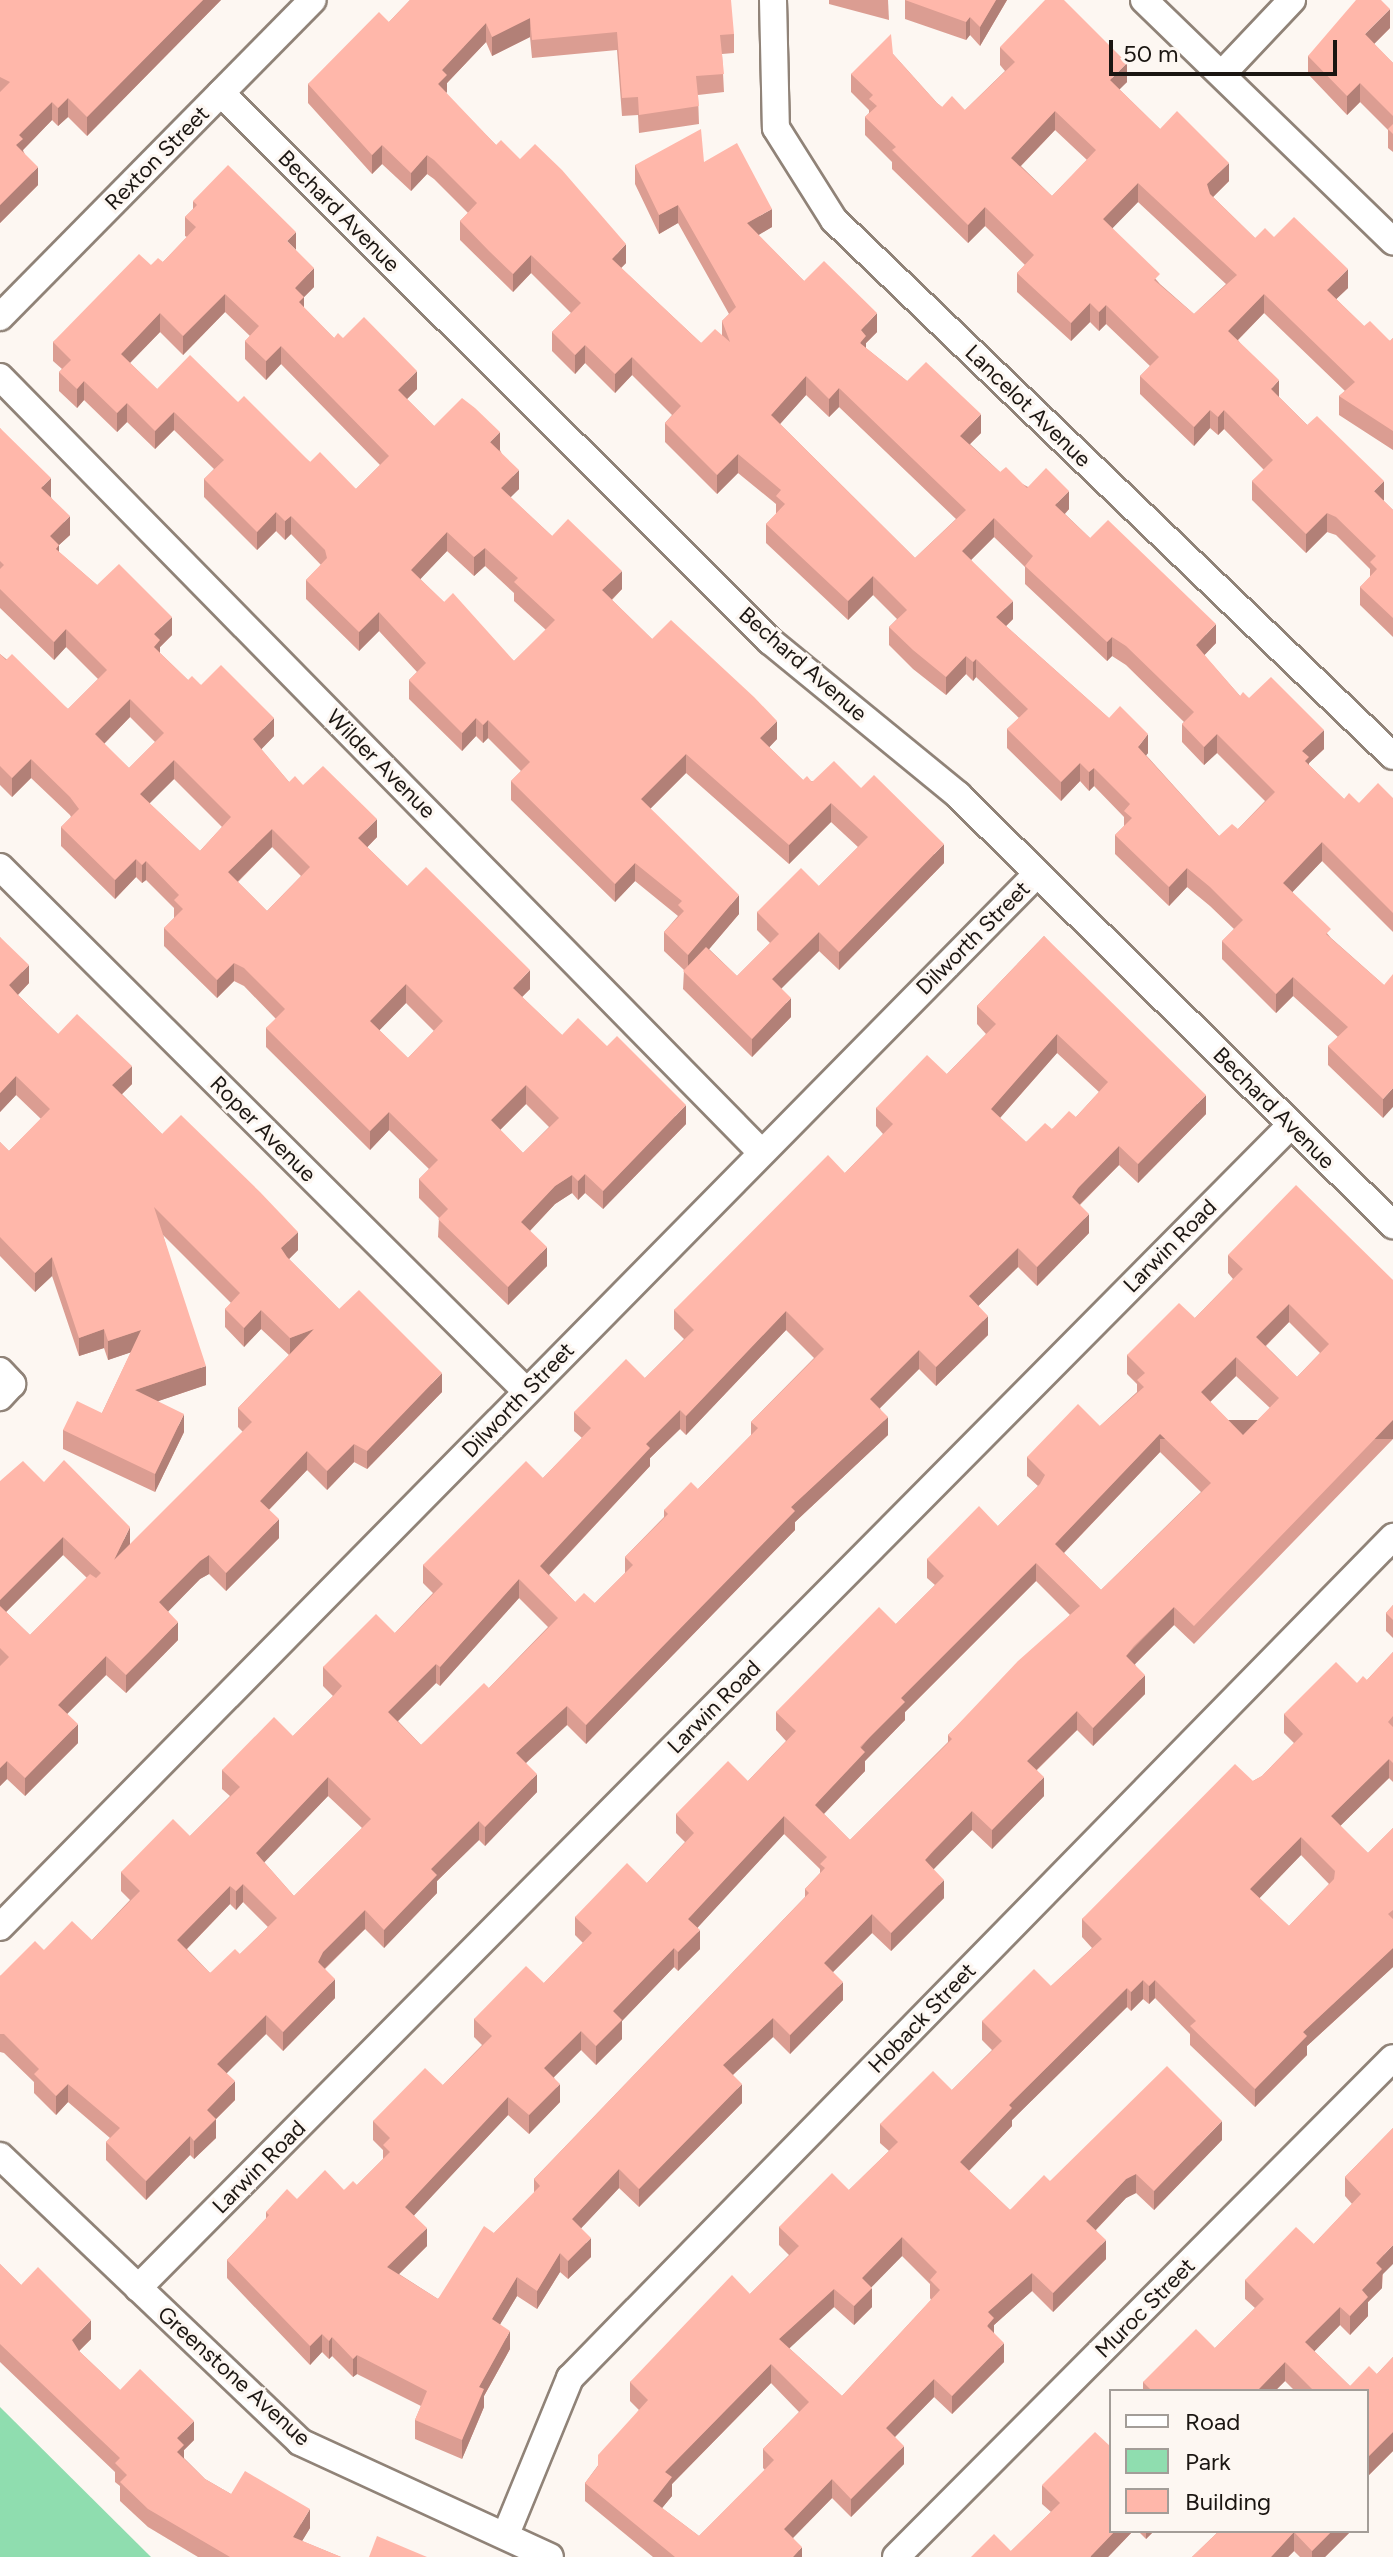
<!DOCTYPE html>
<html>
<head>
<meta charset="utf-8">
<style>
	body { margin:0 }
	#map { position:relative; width:1393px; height:2557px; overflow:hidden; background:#fdf7f2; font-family:Figtree,sans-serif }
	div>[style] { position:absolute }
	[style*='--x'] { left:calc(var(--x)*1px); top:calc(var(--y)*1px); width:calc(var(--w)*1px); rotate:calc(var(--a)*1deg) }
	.green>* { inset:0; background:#8fddaf }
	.roads { filter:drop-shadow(2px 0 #908378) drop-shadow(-2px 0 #908378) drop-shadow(0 2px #908378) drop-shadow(0 -2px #908378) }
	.minor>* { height:26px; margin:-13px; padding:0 13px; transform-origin:13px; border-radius:13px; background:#fff }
	.wall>* { inset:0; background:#db9d92 }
	.shaded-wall>* { inset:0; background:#b28077; transform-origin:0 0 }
	.building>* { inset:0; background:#ffb7aa }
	span { translate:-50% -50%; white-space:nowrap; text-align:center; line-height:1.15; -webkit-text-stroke:6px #fdf7f2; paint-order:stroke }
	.street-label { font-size:22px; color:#1b1612 }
	.legend { position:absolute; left:1109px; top:2389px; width:260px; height:144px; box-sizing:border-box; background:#fdf7f2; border:2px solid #a39d98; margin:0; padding:10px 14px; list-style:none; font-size:24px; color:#1b1612 }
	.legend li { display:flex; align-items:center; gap:16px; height:40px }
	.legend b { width:40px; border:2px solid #a39d98 }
	.scale { position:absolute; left:1109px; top:40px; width:228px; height:36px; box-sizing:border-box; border:4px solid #1b1612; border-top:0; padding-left:10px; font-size:24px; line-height:28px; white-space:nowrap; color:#1b1612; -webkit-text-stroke:6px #fdf7f2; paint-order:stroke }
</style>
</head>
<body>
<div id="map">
	<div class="green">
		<i style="clip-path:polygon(0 2407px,151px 2557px,0 2557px)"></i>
	</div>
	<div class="roads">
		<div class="minor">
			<i style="--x:773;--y:0;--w:128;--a:88.7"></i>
			<i style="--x:776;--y:128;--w:109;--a:57.8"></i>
			<i style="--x:834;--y:220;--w:774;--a:43.8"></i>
			<i style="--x:1144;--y:0;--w:347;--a:44.1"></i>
			<i style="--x:1222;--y:74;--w:102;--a:-46.6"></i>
			<i style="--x:221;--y:93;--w:776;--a:44.95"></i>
			<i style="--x:770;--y:641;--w:243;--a:39.3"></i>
			<i style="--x:958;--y:795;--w:612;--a:44.67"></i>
			<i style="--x:0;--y:317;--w:445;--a:-45.4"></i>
			<i style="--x:0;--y:377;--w:1086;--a:45.52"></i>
			<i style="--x:0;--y:867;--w:742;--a:44.89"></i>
			<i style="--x:0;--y:1371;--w:18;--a:47"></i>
			<i style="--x:12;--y:1384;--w:18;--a:133"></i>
			<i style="--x:0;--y:1927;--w:1478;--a:-45.44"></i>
			<i style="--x:0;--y:2156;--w:414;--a:43.6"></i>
			<i style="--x:300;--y:2442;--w:275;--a:24.7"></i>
			<i style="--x:138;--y:2288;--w:1638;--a:-45.25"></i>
			<i style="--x:506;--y:2534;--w:169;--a:-67.7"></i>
			<i style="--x:570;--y:2378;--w:1177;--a:-45.62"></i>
			<i style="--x:896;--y:2557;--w:704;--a:-45.12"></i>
		</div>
	</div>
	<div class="wall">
		<i style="clip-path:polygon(0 0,221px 0,87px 136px,68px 117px,58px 126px,52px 120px,23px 150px,38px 185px,0 223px)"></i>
		<i style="clip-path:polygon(evenodd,410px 0,734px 34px,734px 53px,722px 54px,724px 92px,698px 95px,699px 124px,639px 133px,638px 115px,622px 116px,617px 50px,532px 58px,530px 37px,492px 56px,486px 42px,447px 83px,446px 94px,496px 145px,626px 263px,621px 268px,701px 343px,722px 335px,722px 321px,729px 314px,678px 223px,659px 234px,635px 184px,635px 165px,704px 162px,772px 227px,758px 235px,804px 281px,877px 332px,866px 343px,866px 348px,907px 381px,981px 433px,970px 444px,1000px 472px,1069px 509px,1065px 514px,1090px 538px,1216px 643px,1204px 655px,1240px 696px,1249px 698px,1324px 749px,1309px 763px,1309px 765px,1344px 799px,1359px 803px,1393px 798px,1393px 932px,1322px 861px,1292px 892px,1331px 938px,1384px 985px,1383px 1118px,1328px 1065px,1328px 1046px,1338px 1037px,1293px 996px,1276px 1013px,1222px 959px,1222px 941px,1234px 929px,1210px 906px,1187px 887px,1169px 906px,1115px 854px,1115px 835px,1124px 826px,1124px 817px,1094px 786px,1089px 791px,1080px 781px,1061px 801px,1007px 748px,1007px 729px,1019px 718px,976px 677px,973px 681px,966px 674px,946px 695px,913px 669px,889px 645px,889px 627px,897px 619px,873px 595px,848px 620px,766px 543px,766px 524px,776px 514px,776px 504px,738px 473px,717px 494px,665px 442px,665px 423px,672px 415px,632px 375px,615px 393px,585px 363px,575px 374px,552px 351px,552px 332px,571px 313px,531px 273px,513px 292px,460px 240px,460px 221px,468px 213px,434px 179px,427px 174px,411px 191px,382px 164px,372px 174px,308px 103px,308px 84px,389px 22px,410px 0,806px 395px,829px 417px,839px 407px,956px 519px,915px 558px,780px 424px,806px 395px,410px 0,994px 537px,1025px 567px,1025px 584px,1107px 661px,1112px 656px,1126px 665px,1184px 722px,1182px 724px,1182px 742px,1204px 765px,1217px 753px,1265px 801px,1238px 829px,1219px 836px,1146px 755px,1148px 753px,1006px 626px,1013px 619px,971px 560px,994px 537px)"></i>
		<i style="clip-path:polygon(829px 0,888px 0,889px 20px,829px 4px)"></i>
		<i style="clip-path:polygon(905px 0,1007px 0,980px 46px,970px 35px,966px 40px,905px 19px)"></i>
		<i style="clip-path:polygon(1390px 28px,1374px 44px,1393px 63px,1393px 152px,1388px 148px,1388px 130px,1360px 102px,1347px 115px,1308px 74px,1308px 56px)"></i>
		<i style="clip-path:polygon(evenodd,1000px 47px,1127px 82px,1119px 89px,1160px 129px,1229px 181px,1213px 197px,1255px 238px,1274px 237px,1348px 288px,1336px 299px,1364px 326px,1390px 341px,1393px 338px,1393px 450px,1339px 415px,1339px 396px,1345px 391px,1264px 313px,1238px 340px,1279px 397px,1393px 510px,1393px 637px,1360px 605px,1360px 587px,1370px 577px,1370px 569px,1336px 535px,1327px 532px,1306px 553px,1252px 500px,1252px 481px,1264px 470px,1224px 429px,1218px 435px,1210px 428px,1194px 446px,1140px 394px,1140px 376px,1150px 366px,1106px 324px,1099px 331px,1090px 322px,1071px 341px,1017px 292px,1017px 273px,1025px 265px,985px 226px,968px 243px,892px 169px,892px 162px,865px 135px,865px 117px,869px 113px,869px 110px,851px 92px,851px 74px,893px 54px,937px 103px,942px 107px,965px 110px,1005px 71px,1000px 65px,1000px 47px,1055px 130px,1087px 160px,1052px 196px,1021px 166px,1055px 130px,1000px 47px,1138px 202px,1226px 284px,1194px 314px,1160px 284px,1112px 228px,1138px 202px)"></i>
		<i style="clip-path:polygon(evenodd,193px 201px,296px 251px,314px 287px,304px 297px,304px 308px,334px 338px,343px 338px,417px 389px,407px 399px,434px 426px,500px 450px,519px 489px,510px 497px,552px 536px,622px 589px,612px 600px,652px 639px,777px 739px,769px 747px,803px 780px,861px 788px,944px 863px,839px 970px,819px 951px,781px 988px,791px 1017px,752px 1057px,683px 989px,684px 970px,664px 951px,664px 932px,678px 916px,635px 881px,615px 902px,511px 800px,511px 781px,521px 771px,488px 738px,483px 743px,476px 736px,462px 751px,409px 699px,409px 680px,417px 672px,379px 631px,359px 651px,306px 599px,306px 580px,321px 565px,291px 534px,285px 540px,276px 531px,257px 550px,204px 497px,204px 479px,214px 469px,174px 430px,155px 449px,127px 422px,117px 432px,84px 400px,77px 408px,59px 391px,59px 372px,62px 369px,53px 361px,53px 342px,151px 265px,163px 262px,187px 237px,185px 236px,185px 217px,193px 209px,193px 201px,225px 312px,250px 336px,245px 341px,245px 359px,266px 380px,281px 364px,380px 465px,356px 489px,310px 462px,238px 402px,157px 389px,130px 363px,160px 332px,183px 355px,225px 312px,193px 201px,447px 551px,474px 576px,485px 566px,514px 593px,514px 601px,546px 630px,514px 661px,444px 602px,420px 579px,447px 551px,193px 201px,686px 773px,789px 864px,831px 822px,858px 847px,819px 886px,757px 912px,757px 930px,770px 943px,737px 976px,709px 949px,739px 914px,650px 809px,686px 773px)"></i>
		<i style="clip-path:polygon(evenodd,0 428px,51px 497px,70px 535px,59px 545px,59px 552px,97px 585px,172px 635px,160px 647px,160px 653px,188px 680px,201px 685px,274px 736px,261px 749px,289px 782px,303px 785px,377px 837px,367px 847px,407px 886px,530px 989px,522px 997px,562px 1035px,686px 1124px,603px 1209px,585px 1193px,578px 1200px,572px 1193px,555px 1204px,530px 1231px,547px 1266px,508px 1305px,438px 1237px,439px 1218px,419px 1198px,419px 1179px,429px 1169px,389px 1130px,370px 1150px,266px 1047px,266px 1028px,276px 1019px,244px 986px,234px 981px,217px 998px,164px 946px,164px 928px,174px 918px,174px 908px,146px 880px,142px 883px,136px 877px,115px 899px,61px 846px,61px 827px,71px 817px,70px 815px,31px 778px,12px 797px,0 785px,0 654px,68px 709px,98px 679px,66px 647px,54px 660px,0 608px,0 428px,130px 717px,155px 742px,129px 768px,104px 744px,130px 717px,0 428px,174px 779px,222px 827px,200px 851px,149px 803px,174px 779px,0 428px,272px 847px,301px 876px,267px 911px,238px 882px,272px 847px,0 428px,406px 1003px,434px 1031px,408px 1058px,379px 1030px,406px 1003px,0 428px,526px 1104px,549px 1127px,523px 1153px,500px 1130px,526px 1104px)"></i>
		<i style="clip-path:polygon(evenodd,1044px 936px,1206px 1114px,1138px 1183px,1119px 1165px,1080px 1205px,1089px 1233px,1037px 1286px,1018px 1267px,978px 1306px,988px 1335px,936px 1386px,919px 1369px,880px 1408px,888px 1435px,795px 1522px,795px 1530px,586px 1744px,567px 1725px,526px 1763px,537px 1792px,485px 1846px,479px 1840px,437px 1881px,437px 1893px,384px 1948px,365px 1929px,325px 1969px,335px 1998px,283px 2051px,266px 2034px,226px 2073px,235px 2100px,216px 2119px,216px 2138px,194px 2159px,190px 2155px,146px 2200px,106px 2160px,106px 2142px,110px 2138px,68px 2102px,56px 2115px,34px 2093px,34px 2082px,4px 2053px,0 2052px,0 1976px,44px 1950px,92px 1940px,130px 1900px,121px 1891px,121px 1872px,190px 1836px,230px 1796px,222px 1789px,222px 1770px,293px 1736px,333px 1696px,323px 1686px,323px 1667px,395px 1633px,433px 1593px,423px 1583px,423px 1565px,543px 1478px,582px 1438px,574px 1431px,574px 1412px,645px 1378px,684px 1339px,674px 1329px,674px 1310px,845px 1173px,883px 1134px,876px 1126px,876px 1108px,947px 1074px,986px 1034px,977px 1024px,977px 1006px,1044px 936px,1057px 1053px,1099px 1092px,1076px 1117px,1026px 1142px,1000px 1118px,1057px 1053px,1044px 936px,786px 1330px,814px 1358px,751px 1422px,751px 1435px,698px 1489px,664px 1510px,664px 1517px,625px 1557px,625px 1573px,595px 1603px,575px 1602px,549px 1575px,650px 1466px,650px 1458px,680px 1429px,686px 1435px,786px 1330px,1044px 936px,519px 1598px,548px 1627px,489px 1688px,421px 1745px,398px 1721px,436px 1683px,440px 1686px,519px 1598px,1044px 936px,328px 1796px,362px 1828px,294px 1896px,264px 1862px,328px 1796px,1044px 936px,243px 1902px,268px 1927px,240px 1954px,210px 1973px,187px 1949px,230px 1904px,236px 1910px,243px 1902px)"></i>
		<i style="clip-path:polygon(evenodd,0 937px,29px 983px,18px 995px,58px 1034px,132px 1084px,122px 1094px,162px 1134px,298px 1250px,289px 1259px,339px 1309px,442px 1392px,367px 1469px,354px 1462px,327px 1490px,307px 1470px,269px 1510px,279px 1538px,226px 1591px,209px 1574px,200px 1579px,168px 1611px,178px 1640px,126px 1693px,106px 1675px,67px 1714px,78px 1743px,25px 1796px,7px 1779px,0 1786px,0 1481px,44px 1482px,130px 1545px,243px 1432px,238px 1427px,238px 1408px,289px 1355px,261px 1329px,244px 1347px,225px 1327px,225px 1309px,231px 1303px,163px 1235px,206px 1385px,158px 1401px,184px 1432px,155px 1492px,63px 1449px,63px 1430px,102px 1413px,131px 1352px,108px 1360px,104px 1348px,79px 1356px,52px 1276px,35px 1292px,0 1256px,0 1142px,9px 1151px,41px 1119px,16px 1095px,0 1112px,0 937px,63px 1555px,87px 1578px,30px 1635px,6px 1612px,63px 1555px)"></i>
		<i style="clip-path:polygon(evenodd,1228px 1255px,1393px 1280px,1393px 1439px,1194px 1644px,1174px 1625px,1135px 1664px,1145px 1694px,1093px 1746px,1077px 1730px,1037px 1770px,1044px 1796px,992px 1849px,972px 1830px,933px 1869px,944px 1898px,891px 1951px,872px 1933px,833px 1972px,843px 2000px,790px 2054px,773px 2037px,733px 2075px,742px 2103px,639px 2207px,619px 2188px,581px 2228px,591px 2257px,568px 2279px,560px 2272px,537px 2309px,517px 2296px,500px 2324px,510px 2349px,484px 2396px,484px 2407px,462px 2459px,415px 2439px,415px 2420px,421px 2406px,357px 2374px,353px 2377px,332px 2356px,329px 2359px,322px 2352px,310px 2365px,227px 2278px,227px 2260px,266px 2219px,266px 2212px,297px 2199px,344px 2190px,357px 2185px,383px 2159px,383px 2150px,373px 2140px,373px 2121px,443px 2085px,482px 2045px,474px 2037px,474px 2019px,544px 1983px,583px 1943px,575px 1935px,575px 1917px,647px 1883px,685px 1842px,676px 1833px,676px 1814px,748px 1781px,786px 1741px,776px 1730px,776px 1712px,896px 1624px,935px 1585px,927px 1578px,927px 1559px,998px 1526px,1038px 1486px,1027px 1476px,1027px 1457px,1100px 1426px,1137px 1392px,1137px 1384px,1127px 1374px,1127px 1355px,1195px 1318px,1233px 1279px,1228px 1273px,1228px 1255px,1289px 1322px,1320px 1353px,1297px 1377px,1266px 1346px,1289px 1322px,1228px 1255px,1236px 1376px,1270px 1408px,1243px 1435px,1210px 1402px,1236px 1376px,1228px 1255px,1160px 1452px,1201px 1492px,1101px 1590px,1064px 1553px,1160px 1452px,1228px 1255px,1036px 1581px,1070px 1615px,948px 1735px,948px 1742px,850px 1840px,824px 1814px,865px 1771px,865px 1761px,905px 1720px,905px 1712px,1036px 1581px,1228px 1255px,784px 1834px,820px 1869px,820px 1873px,805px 1889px,805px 1897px,534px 2179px,534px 2193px,494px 2233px,438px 2299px,399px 2274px,427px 2246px,414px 2215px,508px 2115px,529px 2134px,560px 2102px,554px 2077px,581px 2050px,596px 2065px,622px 2039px,622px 2021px,674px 1967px,678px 1971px,700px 1949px,697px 1928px,784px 1834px)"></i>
		<i style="clip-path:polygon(1393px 1605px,1393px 1638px,1386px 1631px,1386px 1613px)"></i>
		<i style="clip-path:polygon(evenodd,1393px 1652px,1393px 1782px,1389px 1778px,1340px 1826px,1368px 1853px,1393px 1828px,1393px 1967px,1307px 2046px,1307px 2055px,1255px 2107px,1190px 2045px,1190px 2034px,1155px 1998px,1149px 2004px,1143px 1999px,1131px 2011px,1127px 2007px,1012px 2120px,1012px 2126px,969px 2171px,1010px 2210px,1050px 2181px,1222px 2140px,1154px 2210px,1136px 2193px,1126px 2198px,1096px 2230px,1106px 2259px,1053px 2312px,1032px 2291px,994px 2325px,994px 2333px,1004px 2362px,952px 2414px,934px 2397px,895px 2437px,904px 2464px,851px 2517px,832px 2498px,793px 2538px,802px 2557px,653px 2557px,585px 2501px,585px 2483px,639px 2410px,630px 2401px,630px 2382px,750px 2294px,789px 2255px,779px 2245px,779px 2227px,849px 2190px,889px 2151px,880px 2143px,880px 2124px,952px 2090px,992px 2050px,982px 2040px,982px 2021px,1051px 1986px,1092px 1948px,1082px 1937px,1082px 1919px,1253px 1781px,1262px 1776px,1294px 1743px,1284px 1733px,1284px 1714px,1357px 1683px,1367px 1680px,1393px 1652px,1301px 1855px,1329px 1884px,1289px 1926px,1259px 1898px,1301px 1855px,1393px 1652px,902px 2256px,930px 2284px,930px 2298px,931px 2300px,842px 2396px,789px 2348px,834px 2307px,854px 2325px,872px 2307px,871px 2287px,902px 2256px,1393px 1652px,771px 2383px,799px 2412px,763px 2449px,763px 2468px,765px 2470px,699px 2536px,662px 2508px,672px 2496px,672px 2484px,771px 2383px)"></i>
		<i style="clip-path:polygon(1393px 2128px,1382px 2288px,1368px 2302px,1368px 2316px,1350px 2335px,1340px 2325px,1314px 2351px,1350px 2386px,1377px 2374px,1393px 2357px,1393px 2451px,1367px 2477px,1367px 2391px,1295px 2391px,1285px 2381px,1275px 2391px,1143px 2391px,1143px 2382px,1215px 2348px,1255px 2308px,1245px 2299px,1245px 2280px,1314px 2244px,1352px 2204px,1345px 2196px,1345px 2177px)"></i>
		<i style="clip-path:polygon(0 2264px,21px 2285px,91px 2339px,79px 2351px,120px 2390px,194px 2440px,184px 2450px,184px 2458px,205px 2479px,231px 2494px,310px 2528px,302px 2541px,341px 2557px,198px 2557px,148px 2527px,120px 2501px,120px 2486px,115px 2482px,115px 2472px,0 2362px)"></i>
		<i style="clip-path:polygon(1042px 2485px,1111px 2531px,1133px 2531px,1108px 2557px,1011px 2551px,1051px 2512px,1042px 2504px)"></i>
		<i style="clip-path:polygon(1138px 2531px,1154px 2531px,1146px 2539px)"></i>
		<i style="clip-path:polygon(1219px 2531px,1351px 2531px,1325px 2557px,1300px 2557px,1294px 2551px,1288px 2557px,1192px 2557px)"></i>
	</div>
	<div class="shaded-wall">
		<i style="clip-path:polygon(203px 0,221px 0,87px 136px,87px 117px)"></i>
		<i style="clip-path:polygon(996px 0,1007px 0,980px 46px,980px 27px)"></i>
		<i style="clip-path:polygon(1390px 9px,1390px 28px,1365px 53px,1365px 34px)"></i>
		<i style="clip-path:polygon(970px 17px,970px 35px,966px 40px,966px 22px)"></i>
		<i style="clip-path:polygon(530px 18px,530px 37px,492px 56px,492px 37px)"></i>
		<i style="clip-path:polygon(486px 23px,486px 42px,447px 83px,447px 93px,438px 84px,442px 70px)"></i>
		<i style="clip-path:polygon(1127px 63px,1127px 82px,1110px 99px,1110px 80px)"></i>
		<i style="clip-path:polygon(1360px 83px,1360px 102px,1347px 115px,1347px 96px)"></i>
		<i style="clip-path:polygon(68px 98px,68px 117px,58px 126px,58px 108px)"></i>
		<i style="clip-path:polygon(52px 102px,52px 120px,23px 150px,23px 157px,16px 145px,19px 135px)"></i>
		<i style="clip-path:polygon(1055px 111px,1055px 130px,1011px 176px,1011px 158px)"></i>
		<i style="clip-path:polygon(382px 145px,382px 164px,372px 174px,372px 155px)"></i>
		<i style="clip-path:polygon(427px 155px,427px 174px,411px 191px,411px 173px)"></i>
		<i style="clip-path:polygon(1229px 163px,1229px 181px,1207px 203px,1207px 184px)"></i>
		<i style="clip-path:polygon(38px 167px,38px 185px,0 223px,0 205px)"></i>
		<i style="clip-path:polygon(1138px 183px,1138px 202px,1103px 238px,1103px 219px)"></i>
		<i style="clip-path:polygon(678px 205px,678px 223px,659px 234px,659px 215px)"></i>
		<i style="clip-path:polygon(985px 207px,985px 226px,968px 243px,968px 225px)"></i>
		<i style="clip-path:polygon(772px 209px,772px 227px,747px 242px,747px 223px)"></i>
		<i style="clip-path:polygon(296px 232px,296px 250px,287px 241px)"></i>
		<i style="clip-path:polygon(626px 244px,626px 263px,612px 277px,612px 259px)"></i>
		<i style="clip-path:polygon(531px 255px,531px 273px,513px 292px,513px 274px)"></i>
		<i style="clip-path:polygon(314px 268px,314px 287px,304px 297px,304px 316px,299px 321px,295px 288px)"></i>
		<i style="clip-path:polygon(1348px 269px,1348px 288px,1327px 308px,1327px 290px)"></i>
		<i style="clip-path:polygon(225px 294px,225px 312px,183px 355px,183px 336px)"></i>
		<i style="clip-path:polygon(1264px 294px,1264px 313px,1228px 350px,1228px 331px)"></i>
		<i style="clip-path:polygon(1090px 303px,1090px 322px,1071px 341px,1071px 323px)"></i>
		<i style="clip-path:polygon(1106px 305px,1106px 324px,1099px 331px,1099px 312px)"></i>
		<i style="clip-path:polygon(160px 313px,160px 332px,121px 372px,121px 354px)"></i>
		<i style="clip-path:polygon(877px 313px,877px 332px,866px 343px,866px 355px,860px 361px,861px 330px)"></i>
		<i style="clip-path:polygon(585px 345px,585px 363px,575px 374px,575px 355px)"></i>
		<i style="clip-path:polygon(281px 346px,281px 364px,266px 380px,266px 361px)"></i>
		<i style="clip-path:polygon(632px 357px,632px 375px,615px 393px,615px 374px)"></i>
		<i style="clip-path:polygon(417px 371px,417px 389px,398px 408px,398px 390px)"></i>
		<i style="clip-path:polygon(806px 376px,806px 395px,771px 434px,771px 415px)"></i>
		<i style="clip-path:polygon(1279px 380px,1279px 398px,1271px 389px)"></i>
		<i style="clip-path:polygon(84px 381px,84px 400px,77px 408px,77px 389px)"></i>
		<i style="clip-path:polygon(839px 388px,839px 407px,829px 417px,829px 399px)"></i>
		<i style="clip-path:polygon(127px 403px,127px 422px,117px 432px,117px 413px)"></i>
		<i style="clip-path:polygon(1210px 410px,1210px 428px,1194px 446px,1194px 427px)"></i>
		<i style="clip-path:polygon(1224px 410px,1224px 429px,1218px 435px,1218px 417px)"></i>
		<i style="clip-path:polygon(174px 412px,174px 430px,155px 449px,155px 431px)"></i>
		<i style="clip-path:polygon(981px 414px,981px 433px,960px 454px,960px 436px)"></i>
		<i style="clip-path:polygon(500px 432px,500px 450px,490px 460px,490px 442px)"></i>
		<i style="clip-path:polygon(738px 454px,738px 473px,717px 494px,717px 475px)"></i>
		<i style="clip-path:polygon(519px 470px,519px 489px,501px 507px,501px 488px)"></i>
		<i style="clip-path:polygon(51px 478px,51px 497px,41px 507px,41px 488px)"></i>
		<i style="clip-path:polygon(1384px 481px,1384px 500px,1374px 510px,1374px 491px)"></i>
		<i style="clip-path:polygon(1069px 491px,1069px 509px,1055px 524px,1055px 505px)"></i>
		<i style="clip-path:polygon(276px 512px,276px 531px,257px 550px,257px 532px)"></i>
		<i style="clip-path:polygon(1327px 513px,1327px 532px,1306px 553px,1306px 534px)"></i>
		<i style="clip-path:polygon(70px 516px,70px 535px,59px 545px,59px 563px,50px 536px)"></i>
		<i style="clip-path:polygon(291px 516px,291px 534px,285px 540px,285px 521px)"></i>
		<i style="clip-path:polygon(994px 518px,994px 537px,962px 569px,962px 551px)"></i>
		<i style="clip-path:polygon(447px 532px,447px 551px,411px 589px,411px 570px)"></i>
		<i style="clip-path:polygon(485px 548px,485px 566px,474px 576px,474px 557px)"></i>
		<i style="clip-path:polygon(622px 571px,622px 589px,602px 609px,602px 590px)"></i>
		<i style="clip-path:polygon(873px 576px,873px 595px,848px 620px,848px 601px)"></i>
		<i style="clip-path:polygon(1013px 601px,1013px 619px,996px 636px,996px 617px)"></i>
		<i style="clip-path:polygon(379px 612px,379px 631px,359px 651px,359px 632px)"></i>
		<i style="clip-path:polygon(172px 617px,172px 635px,160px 647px,160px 659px,154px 665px,154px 634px)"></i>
		<i style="clip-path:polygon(1216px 624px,1216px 643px,1196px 664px,1196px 645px)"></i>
		<i style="clip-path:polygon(66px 629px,66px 647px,54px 660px,54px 642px)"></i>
		<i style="clip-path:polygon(1112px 637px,1112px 656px,1107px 661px,1107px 642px)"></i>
		<i style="clip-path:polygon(966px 656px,966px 674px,946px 695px,946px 677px)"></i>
		<i style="clip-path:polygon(976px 659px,976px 677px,973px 681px,973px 662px)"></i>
		<i style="clip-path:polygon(130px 699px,130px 717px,95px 753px,95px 734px)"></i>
		<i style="clip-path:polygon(274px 718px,274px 736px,253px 758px,253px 739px)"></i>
		<i style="clip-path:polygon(476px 718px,476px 736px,462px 751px,462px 733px)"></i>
		<i style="clip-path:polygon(488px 720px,488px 738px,483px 743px,483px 725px)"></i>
		<i style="clip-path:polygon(777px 721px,777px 739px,760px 757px,760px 738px)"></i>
		<i style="clip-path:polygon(1324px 730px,1324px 749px,1309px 763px,1309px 776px,1302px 751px)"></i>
		<i style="clip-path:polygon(1148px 734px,1148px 753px,1138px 766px,1138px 747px)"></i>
		<i style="clip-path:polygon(1217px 734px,1217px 753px,1204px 765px,1204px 747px)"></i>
		<i style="clip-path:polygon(686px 754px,686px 773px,641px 818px,641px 799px)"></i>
		<i style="clip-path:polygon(31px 759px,31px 778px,12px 797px,12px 778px)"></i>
		<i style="clip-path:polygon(174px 760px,174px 779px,140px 813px,140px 794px)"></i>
		<i style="clip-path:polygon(1080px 763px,1080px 781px,1061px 801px,1061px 782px)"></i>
		<i style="clip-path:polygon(1094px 768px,1094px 786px,1089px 791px,1089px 772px)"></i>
		<i style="clip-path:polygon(831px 803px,831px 822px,789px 864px,789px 845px)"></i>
		<i style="clip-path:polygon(377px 819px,377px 837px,358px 857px,358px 838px)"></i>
		<i style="clip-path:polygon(272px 829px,272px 847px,228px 891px,228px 872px)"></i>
		<i style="clip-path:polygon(1322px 842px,1322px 861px,1283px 902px,1283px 883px)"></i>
		<i style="clip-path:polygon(944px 844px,944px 863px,839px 970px,839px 952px)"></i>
		<i style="clip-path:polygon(136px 859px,136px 877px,115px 899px,115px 880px)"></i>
		<i style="clip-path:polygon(146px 861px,146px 880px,142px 883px,142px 865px)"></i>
		<i style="clip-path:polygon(635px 863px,635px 881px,615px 902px,615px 884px)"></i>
		<i style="clip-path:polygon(1187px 868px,1187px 887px,1169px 906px,1169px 887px)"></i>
		<i style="clip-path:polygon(739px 895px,739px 914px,688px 974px,688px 955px)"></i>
		<i style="clip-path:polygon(819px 932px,819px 951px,772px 998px,772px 979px)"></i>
		<i style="clip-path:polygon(234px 963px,234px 981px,217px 998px,217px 980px)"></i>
		<i style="clip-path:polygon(29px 965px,29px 983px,9px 1004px,9px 985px)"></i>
		<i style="clip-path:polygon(530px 970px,530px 989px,513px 1006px,513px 988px)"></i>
		<i style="clip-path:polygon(1293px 977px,1293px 996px,1276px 1013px,1276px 994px)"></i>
		<i style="clip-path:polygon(406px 984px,406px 1003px,370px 1040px,370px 1021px)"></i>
		<i style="clip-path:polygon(791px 998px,791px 1017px,752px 1057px,752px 1039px)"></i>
		<i style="clip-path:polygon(1057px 1034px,1057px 1053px,991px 1128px,991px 1109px)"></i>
		<i style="clip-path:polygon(132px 1066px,132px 1084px,112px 1104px,112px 1085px)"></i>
		<i style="clip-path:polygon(16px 1076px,16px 1095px,0 1112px,0 1093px)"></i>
		<i style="clip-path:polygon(526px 1085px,526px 1104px,491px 1139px,491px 1120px)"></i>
		<i style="clip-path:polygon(1393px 1088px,1393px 1107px,1383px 1118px,1383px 1099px)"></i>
		<i style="clip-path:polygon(1206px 1095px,1206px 1114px,1138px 1183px,1138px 1164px)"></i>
		<i style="clip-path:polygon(686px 1105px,686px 1124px,603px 1209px,603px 1191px)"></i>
		<i style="clip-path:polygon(389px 1112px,389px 1130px,370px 1150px,370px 1131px)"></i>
		<i style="clip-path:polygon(1119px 1146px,1119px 1165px,1078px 1206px,1072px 1197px,1078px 1188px)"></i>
		<i style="clip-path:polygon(585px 1174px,585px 1193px,578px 1200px,578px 1181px)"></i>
		<i style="clip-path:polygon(572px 1175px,572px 1193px,555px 1204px,521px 1240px,521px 1222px,555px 1186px)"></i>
		<i style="clip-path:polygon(1089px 1214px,1089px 1233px,1037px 1286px,1037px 1267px)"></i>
		<i style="clip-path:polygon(298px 1232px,298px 1250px,281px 1267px,281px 1248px)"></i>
		<i style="clip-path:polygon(547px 1247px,547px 1266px,508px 1305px,508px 1287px)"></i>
		<i style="clip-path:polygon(1018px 1248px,1018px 1267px,969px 1315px,969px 1296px)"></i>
		<i style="clip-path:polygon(52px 1257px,52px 1276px,35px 1292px,35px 1273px)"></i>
		<i style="clip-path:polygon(1289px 1304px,1289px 1322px,1256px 1355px,1256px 1337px)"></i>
		<i style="clip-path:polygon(261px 1310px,261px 1329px,244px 1347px,244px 1328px)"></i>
		<i style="clip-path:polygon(786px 1311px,786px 1330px,686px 1435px,686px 1416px)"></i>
		<i style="clip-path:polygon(988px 1316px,988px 1335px,936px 1386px,936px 1367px)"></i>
		<i style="clip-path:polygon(104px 1329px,104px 1348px,79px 1356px,79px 1338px)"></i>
		<i style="clip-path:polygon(314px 1329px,290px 1356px,290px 1338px)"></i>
		<i style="clip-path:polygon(141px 1330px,141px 1349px,108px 1360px,108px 1341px)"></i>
		<i style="clip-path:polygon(919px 1350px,919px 1369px,870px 1418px,870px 1399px)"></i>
		<i style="clip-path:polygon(1236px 1357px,1236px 1376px,1201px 1411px,1201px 1392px)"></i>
		<i style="clip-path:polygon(206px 1366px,206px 1385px,135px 1409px,135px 1390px)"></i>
		<i style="clip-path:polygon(442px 1373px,442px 1392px,367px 1469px,367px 1451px)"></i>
		<i style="clip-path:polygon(680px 1410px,680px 1429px,650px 1458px,650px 1466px,540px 1584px,540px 1566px,646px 1444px)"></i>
		<i style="clip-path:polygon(184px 1414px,184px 1432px,155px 1492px,155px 1474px)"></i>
		<i style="clip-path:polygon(888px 1417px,888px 1435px,795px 1522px,795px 1530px,586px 1744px,586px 1725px,791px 1507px)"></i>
		<i style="left:1393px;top:1420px;width:19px;height:286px;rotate:90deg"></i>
		<i style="clip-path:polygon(1160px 1434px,1160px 1452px,1055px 1562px,1055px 1544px)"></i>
		<i style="clip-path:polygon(354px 1444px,354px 1462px,327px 1490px,327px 1471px)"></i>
		<i style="clip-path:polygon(307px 1451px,307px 1470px,260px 1519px,260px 1501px)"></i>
		<i style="clip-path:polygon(279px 1519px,279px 1538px,226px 1591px,226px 1573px)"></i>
		<i style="clip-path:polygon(130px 1527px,130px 1546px,114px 1560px)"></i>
		<i style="clip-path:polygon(63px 1537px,63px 1555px,0 1618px,0 1600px)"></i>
		<i style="clip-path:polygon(209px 1555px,209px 1574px,200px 1579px,159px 1621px,159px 1602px,200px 1561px)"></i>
		<i style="clip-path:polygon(1036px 1563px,1036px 1581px,905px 1712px,905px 1720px,865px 1761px,865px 1771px,815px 1823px,815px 1805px,901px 1698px)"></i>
		<i style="clip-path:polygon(519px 1579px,519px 1598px,440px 1686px,440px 1667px)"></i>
		<i style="clip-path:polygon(1174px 1607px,1174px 1625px,1134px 1665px,1126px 1656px)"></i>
		<i style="clip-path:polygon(178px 1622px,178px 1640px,126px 1693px,126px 1675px)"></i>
		<i style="clip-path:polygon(106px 1656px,106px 1675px,58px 1723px,58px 1705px)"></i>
		<i style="clip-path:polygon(436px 1664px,436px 1683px,388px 1731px,388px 1712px)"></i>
		<i style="clip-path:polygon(1145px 1675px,1145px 1694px,1093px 1746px,1093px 1728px)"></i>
		<i style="clip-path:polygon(567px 1706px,567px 1725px,516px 1772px,516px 1753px)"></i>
		<i style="clip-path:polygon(1077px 1711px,1077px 1730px,1027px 1779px,1027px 1761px)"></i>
		<i style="clip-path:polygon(78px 1724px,78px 1743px,25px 1796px,25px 1778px)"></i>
		<i style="clip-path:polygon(1389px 1759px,1389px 1778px,1331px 1835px,1331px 1816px)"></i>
		<i style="clip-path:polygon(7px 1761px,7px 1779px,0 1786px,0 1768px)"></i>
		<i style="clip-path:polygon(537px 1774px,537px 1792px,485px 1846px,485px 1827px)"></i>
		<i style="clip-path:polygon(328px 1777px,328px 1796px,256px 1871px,256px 1853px)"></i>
		<i style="clip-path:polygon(1044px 1777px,1044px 1796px,992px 1849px,992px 1830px)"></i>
		<i style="clip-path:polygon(972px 1811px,972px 1830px,933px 1870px,925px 1860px)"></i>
		<i style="clip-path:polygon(784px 1816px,784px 1834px,688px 1938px,688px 1919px)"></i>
		<i style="clip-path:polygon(479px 1821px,479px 1840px,437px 1881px,437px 1893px,384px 1948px,384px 1930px,431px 1869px)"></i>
		<i style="clip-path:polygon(1301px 1837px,1301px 1855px,1250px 1908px,1250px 1889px)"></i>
		<i style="clip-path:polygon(944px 1880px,944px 1898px,891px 1951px,891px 1933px)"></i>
		<i style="clip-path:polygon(243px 1884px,243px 1902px,236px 1910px,236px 1891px)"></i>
		<i style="clip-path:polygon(230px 1886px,230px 1904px,177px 1959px,177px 1940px)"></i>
		<i style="clip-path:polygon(365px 1910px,365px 1929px,323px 1970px,318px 1962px,323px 1952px)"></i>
		<i style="clip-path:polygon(872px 1914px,872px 1933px,824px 1981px,824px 1963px)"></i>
		<i style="clip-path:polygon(700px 1930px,700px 1949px,678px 1971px,678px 1952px)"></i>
		<i style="clip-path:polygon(674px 1948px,674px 1967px,622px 2021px,622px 2039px,596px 2065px,596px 2046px,613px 2011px)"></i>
		<i style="clip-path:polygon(1393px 1948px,1393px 1967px,1307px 2046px,1307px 2055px,1255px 2107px,1255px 2089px,1303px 2032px)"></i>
		<i style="clip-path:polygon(335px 1979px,335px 1998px,283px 2051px,283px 2032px)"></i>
		<i style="clip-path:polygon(1143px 1980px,1143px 1999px,1131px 2011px,1131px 1992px)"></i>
		<i style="clip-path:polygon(1155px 1980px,1155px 1998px,1149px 2004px,1149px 1986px)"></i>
		<i style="clip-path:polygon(843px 1982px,843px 2000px,790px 2054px,790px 2035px)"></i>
		<i style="clip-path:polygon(1127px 1988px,1127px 2007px,1012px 2120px,1012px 2126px,960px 2180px,960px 2162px,1009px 2105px)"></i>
		<i style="clip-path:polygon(266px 2015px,266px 2034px,217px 2083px,217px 2064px)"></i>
		<i style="clip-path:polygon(773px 2018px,773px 2037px,723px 2084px,723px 2065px)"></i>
		<i style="clip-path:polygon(581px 2031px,581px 2050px,544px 2087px,544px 2068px)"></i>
		<i style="clip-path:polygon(235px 2081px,235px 2100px,211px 2124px,216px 2119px,216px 2138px,194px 2159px,194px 2141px,207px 2110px)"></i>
		<i style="clip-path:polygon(68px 2084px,68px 2102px,56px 2115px,56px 2096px)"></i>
		<i style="clip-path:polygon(560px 2084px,560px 2102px,529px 2134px,529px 2115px)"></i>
		<i style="clip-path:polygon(742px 2084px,742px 2103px,639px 2207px,639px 2189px)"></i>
		<i style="clip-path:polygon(508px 2097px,508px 2115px,405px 2225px,405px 2207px)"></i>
		<i style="clip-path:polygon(1222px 2121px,1222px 2140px,1154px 2210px,1154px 2191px)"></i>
		<i style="clip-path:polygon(190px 2136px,190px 2155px,146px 2200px,146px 2181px)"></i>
		<i style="clip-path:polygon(619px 2169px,619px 2188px,572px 2238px,572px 2219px)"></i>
		<i style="clip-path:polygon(1136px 2174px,1136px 2193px,1126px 2198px,1086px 2240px,1086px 2221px,1126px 2179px)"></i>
		<i style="clip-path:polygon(427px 2228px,427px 2246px,387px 2286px,387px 2267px)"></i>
		<i style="clip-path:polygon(902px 2237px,902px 2256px,862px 2297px,862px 2278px)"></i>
		<i style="clip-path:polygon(591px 2238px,591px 2257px,568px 2279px,568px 2261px)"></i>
		<i style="clip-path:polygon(1106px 2240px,1106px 2259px,1053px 2312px,1053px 2293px)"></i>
		<i style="clip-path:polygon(1393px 2245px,1393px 2264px,1382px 2275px,1382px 2288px,1368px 2302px,1368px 2316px,1350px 2335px,1350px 2316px,1362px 2290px,1376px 2263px)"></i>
		<i style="clip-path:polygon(560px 2253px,560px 2272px,537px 2309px,537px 2291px)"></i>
		<i style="clip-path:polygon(1032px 2273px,1032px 2291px,994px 2325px,994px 2337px,987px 2344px,988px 2312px)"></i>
		<i style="clip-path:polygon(517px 2277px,517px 2296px,492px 2338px,492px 2319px)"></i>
		<i style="clip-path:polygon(872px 2288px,872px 2307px,854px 2325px,854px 2306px)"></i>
		<i style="clip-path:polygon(834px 2289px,834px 2307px,779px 2358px,779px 2339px)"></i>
		<i style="clip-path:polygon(1340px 2307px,1340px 2325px,1305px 2361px,1305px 2342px)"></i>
		<i style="clip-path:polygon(91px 2320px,91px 2339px,72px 2358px,72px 2340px)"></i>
		<i style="clip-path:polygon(510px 2331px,510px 2349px,484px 2396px,484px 2407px,462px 2459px,462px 2440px,479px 2387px)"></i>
		<i style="clip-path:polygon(322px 2334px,322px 2352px,310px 2365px,310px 2346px)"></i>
		<i style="clip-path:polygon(332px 2337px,332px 2356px,329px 2359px,329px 2341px)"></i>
		<i style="clip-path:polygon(1004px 2343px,1004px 2362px,952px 2414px,952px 2396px)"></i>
		<i style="clip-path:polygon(357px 2355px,357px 2374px,353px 2377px,353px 2359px)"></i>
		<i style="clip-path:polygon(1285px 2362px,1285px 2381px,1275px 2391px,1257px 2391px)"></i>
		<i style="clip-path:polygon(771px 2364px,771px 2383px,672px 2484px,672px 2496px,653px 2519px,653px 2501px,665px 2472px)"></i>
		<i style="clip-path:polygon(934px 2379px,934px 2397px,886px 2446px,886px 2428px)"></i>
		<i style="clip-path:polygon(194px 2421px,194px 2440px,184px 2450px,184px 2464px,177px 2471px,177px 2438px)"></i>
		<i style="clip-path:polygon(1393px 2432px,1393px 2451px,1367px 2477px,1367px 2458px)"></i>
		<i style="clip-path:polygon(904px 2446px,904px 2464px,851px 2517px,851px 2499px)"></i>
		<i style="clip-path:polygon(832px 2479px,832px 2498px,784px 2547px,784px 2529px)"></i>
		<i style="clip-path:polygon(310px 2509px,310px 2528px,293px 2556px,293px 2537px)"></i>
		<i style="clip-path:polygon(1115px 2531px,1133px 2531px,1108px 2557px,1090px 2557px)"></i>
		<i style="clip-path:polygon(1146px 2531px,1154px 2531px,1146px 2539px)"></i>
		<i style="clip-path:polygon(1332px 2531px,1351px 2531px,1325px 2557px,1312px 2557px,1312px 2551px)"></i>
		<i style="clip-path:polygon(1294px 2532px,1294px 2551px,1288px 2557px,1271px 2557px)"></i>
		<i style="clip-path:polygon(802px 2547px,802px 2557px,793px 2557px)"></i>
	</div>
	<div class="building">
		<i style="clip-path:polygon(0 0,203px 0,87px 117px,68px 98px,58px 108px,52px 102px,19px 135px,23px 139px,16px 145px,38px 167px,0 205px,0 92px,10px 82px,0 77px)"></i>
		<i style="clip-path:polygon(evenodd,410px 0,731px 0,734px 34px,720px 35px,724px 74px,696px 76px,699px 106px,639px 115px,638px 97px,622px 98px,617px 32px,532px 40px,530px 18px,492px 37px,486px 23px,442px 70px,447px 75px,438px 84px,496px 145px,501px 140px,520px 159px,535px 144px,562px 170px,626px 244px,612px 259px,701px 343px,715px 329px,730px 342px,722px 321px,736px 307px,678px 205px,659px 215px,635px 165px,701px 129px,704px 162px,737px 143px,772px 209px,747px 223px,804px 281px,824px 261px,877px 313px,861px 330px,866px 336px,860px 343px,907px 381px,926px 362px,981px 414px,960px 436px,1000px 472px,1006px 467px,1027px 488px,1046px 468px,1069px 491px,1055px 505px,1090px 538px,1108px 520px,1216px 624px,1196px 645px,1240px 696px,1243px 692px,1249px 698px,1271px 677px,1324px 730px,1302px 751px,1309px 757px,1305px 761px,1344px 799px,1349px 793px,1359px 803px,1378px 783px,1393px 798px,1393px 913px,1322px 842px,1283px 883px,1331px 929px,1326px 934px,1384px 985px,1393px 974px,1393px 1088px,1383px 1099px,1328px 1046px,1348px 1027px,1293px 977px,1276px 994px,1222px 941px,1243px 920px,1210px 887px,1187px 868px,1169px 887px,1115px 835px,1132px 818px,1124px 811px,1130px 804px,1094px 768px,1089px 772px,1080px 763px,1061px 782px,1007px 729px,1028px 709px,976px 659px,973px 662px,966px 656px,946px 677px,913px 650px,889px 627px,907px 610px,873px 576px,848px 601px,766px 524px,785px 504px,776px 496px,781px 490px,738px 454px,717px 475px,665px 423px,681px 406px,632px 357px,615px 374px,585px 345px,575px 355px,552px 332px,581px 303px,531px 255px,513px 274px,489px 251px,460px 221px,477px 203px,434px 160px,427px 155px,411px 173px,382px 145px,372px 155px,308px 84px,379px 12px,389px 22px,410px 0,806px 376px,829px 399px,839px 388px,966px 510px,915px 558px,771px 415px,806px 376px,410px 0,994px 518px,1033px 556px,1025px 566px,1107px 642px,1112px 637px,1126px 646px,1194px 712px,1182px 724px,1204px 747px,1217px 734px,1275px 792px,1238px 829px,1232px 824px,1219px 836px,1138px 747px,1148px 734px,1120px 706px,1109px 718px,996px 617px,1013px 601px,962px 551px,994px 518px)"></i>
		<i style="clip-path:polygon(905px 0,996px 0,980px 27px,970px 17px,966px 22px)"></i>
		<i style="clip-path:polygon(evenodd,1045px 0,1064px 0,1127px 63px,1110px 80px,1160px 129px,1177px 111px,1229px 163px,1207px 184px,1210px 194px,1255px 238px,1265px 228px,1274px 237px,1294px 217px,1348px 269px,1327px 290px,1364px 326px,1370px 321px,1390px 341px,1393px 338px,1393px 431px,1339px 396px,1355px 382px,1264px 294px,1228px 331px,1279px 380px,1271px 389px,1307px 425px,1317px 416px,1384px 481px,1374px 491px,1393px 510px,1393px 618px,1360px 587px,1377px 569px,1370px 562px,1376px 556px,1336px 517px,1327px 513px,1306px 534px,1252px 481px,1273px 460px,1224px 410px,1218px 417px,1210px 410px,1194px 427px,1140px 376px,1159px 357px,1106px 305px,1099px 312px,1090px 303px,1071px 323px,1017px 273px,1034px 255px,985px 207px,968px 225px,892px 150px,896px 147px,865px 117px,877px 106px,869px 99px,873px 95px,851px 74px,891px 34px,893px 54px,937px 103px,942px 107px,952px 96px,965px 110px,1015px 62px,1000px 47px,1045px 0,1055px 111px,1096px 150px,1052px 196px,1011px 158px,1055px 111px,1045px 0,1138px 183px,1237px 275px,1194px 314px,1154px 280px,1160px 274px,1103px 219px,1138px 183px)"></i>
		<i style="clip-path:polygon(1356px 0,1381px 0,1390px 9px,1365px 34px,1393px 63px,1393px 116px,1360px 83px,1347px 96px,1308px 56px)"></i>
		<i style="clip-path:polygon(1393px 124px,1393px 134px,1388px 129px)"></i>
		<i style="clip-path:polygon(evenodd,228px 165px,296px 232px,287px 241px,314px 268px,295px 288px,304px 297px,299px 302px,334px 338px,338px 333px,343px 338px,364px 317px,417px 371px,398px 390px,434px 426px,462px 398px,475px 408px,500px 432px,490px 442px,519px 470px,501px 488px,552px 536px,568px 519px,622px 571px,602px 590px,652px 639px,671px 620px,754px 697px,777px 721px,760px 738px,803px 780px,807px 776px,812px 782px,834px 761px,861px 788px,874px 775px,944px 844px,839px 952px,819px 932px,772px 979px,791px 998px,752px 1039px,683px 971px,706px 947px,737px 976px,779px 934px,757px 912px,801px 868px,819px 886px,868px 837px,831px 803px,789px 845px,686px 754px,641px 799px,739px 895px,688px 955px,664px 932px,684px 911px,678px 905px,682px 901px,635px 863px,615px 884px,511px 781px,530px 762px,488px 720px,483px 725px,476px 718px,462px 733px,409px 680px,426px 663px,379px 612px,359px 632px,306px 580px,327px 558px,325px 550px,291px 516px,285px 521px,276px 512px,257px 532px,204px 479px,224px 460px,174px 412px,155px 431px,127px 403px,117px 413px,84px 381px,77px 389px,59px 372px,71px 360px,53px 342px,139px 254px,151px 265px,158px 258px,163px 262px,196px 227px,185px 217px,197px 205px,193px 201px,228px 165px,225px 294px,259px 326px,245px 341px,266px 361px,281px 346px,389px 456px,356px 489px,320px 452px,310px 462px,244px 396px,238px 402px,190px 355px,157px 389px,121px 354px,160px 313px,183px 336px,225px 294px,228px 165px,447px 532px,474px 557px,485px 548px,518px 578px,514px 582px,555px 620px,514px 661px,453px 593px,444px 602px,411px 570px,447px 532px)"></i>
		<i style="clip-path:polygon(evenodd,0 428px,51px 478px,41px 488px,70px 516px,50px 536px,59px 545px,56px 549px,97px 585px,119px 564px,172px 617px,154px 634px,160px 640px,154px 647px,188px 680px,192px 676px,201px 685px,221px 665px,274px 718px,253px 739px,289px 782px,295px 776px,303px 785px,323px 766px,377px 819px,358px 838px,407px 886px,426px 867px,530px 970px,513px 988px,562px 1035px,578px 1018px,607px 1046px,617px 1036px,686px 1105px,603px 1191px,585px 1174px,578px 1181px,572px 1175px,555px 1186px,521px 1222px,547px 1247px,508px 1287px,438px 1219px,448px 1209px,419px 1179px,438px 1160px,389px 1112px,370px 1131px,266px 1028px,285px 1009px,244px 968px,234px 963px,217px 980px,164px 928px,183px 909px,174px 900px,179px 895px,146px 861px,142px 865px,136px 859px,115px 880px,61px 827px,79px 809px,70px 797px,31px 759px,12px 778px,0 766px,0 654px,6px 660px,12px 654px,68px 709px,107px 670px,66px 629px,54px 642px,0 589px,0 569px,4px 565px,0 561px,0 428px,130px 699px,164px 733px,129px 768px,95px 734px,130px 699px,0 428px,174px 760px,231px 817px,200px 851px,140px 794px,174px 760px,0 428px,272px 829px,310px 867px,267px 911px,228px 872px,272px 829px,0 428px,406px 984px,443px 1021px,408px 1058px,370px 1021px,406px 984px,0 428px,526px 1085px,559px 1118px,523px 1153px,491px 1120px,526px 1085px)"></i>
		<i style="clip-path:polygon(evenodd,1044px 936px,1206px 1095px,1138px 1164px,1119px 1146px,1078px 1188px,1072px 1197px,1089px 1214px,1037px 1267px,1018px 1248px,969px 1296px,988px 1316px,936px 1367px,919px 1350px,870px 1399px,888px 1417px,791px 1507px,795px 1511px,586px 1725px,567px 1706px,516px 1753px,537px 1774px,485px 1827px,479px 1821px,431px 1869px,437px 1875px,384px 1930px,365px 1910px,323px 1952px,318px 1962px,335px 1979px,283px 2032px,266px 2015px,217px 2064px,235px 2081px,207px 2110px,216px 2119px,194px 2141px,190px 2136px,146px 2181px,106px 2142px,120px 2128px,68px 2084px,56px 2096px,34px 2074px,39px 2069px,4px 2034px,0 2034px,0 1976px,35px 1941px,44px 1950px,72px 1921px,92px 1940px,140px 1891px,121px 1872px,173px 1819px,190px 1836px,240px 1787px,222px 1770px,274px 1717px,293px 1736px,334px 1695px,342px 1686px,323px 1667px,376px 1614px,395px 1633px,443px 1584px,423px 1565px,526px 1461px,543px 1478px,591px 1428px,574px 1412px,626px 1359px,645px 1378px,694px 1330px,674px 1310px,828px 1155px,845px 1173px,893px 1124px,876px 1108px,927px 1055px,947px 1074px,996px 1024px,977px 1006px,1044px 936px,1057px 1034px,1108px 1082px,1076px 1117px,1069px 1111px,1052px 1129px,1045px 1123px,1026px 1142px,991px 1109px,1057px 1034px,1044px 936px,786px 1311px,824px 1349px,751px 1422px,758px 1428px,698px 1489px,691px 1482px,664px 1510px,668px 1514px,625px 1557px,633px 1565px,595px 1603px,584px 1593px,575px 1602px,540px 1566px,650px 1448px,646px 1444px,680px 1410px,686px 1416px,786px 1311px,1044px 936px,519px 1579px,558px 1618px,489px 1688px,484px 1683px,421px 1745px,388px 1712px,436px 1664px,440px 1667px,519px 1579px,1044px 936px,328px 1777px,371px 1819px,294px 1896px,256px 1853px,328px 1777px,1044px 936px,243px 1884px,277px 1918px,240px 1954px,235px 1949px,210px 1973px,177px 1940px,230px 1886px,236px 1891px,243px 1884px)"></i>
		<i style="clip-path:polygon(0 937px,29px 965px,9px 985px,18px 995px,58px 1034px,77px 1014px,132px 1066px,112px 1085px,162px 1134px,181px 1115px,260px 1192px,298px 1232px,281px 1248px,287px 1257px,339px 1309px,359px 1290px,442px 1373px,367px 1451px,354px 1444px,327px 1471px,307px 1451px,260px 1501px,279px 1519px,249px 1550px,226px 1573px,209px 1555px,200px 1561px,159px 1602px,178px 1622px,149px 1652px,126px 1675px,106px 1656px,58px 1705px,78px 1724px,25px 1778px,7px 1761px,0 1768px,0 1666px,9px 1657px,0 1648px,0 1606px,30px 1635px,90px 1574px,96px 1578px,101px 1573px,63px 1537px,0 1600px,0 1481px,23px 1461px,44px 1482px,64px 1460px,130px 1527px,114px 1560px,252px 1422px,238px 1408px,314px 1329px,290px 1338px,261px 1310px,244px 1328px,225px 1309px,240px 1293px,154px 1207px,206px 1366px,135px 1390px,184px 1414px,155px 1474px,63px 1430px,77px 1401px,102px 1413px,141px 1330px,108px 1341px,104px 1329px,79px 1338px,52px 1257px,35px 1273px,0 1237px,0 1142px,9px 1151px,50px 1109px,16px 1076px,0 1093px)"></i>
		<i style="clip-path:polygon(evenodd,1296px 1185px,1393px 1280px,1393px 1420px,1194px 1626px,1174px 1607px,1134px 1646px,1126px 1656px,1145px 1675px,1093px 1728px,1077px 1711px,1027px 1761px,1044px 1777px,992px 1830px,972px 1811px,933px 1851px,925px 1860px,944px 1880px,891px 1933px,872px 1914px,824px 1963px,843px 1982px,790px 2035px,773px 2018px,723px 2065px,742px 2084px,639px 2189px,619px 2169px,572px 2219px,591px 2238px,568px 2261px,560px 2253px,537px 2291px,517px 2277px,492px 2319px,510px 2331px,479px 2387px,484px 2389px,462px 2440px,415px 2420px,427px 2391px,357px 2355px,353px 2359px,332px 2337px,329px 2341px,322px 2334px,310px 2346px,227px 2260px,269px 2215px,266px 2212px,287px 2189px,297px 2199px,325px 2170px,344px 2190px,353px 2181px,357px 2185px,390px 2152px,383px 2145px,390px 2138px,373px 2121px,425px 2068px,443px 2085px,492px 2036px,474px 2019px,526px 1966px,544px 1983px,592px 1933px,575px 1917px,627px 1863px,647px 1883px,694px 1833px,676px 1814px,728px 1761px,748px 1781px,796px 1731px,776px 1712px,879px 1607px,896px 1624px,944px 1576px,927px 1559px,979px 1506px,998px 1526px,1040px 1484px,1045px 1475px,1027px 1457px,1078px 1404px,1100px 1426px,1144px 1387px,1137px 1380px,1145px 1373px,1127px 1355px,1179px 1303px,1195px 1318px,1243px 1269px,1228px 1255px,1296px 1185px,1289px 1304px,1329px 1344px,1297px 1377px,1256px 1337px,1289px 1304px,1296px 1185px,1236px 1357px,1279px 1398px,1243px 1435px,1201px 1392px,1236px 1357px,1296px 1185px,1160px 1434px,1211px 1483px,1101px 1590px,1055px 1544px,1160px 1434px,1296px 1185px,1036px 1563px,1080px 1606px,1018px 1661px,948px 1735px,952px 1739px,850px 1840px,815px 1805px,865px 1752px,860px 1747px,905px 1702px,901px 1698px,1036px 1563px,1296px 1185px,784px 1816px,827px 1857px,820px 1864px,825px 1868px,805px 1889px,809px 1893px,534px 2179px,540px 2186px,494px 2233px,484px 2226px,438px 2299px,387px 2267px,427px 2228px,405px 2207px,508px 2097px,529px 2115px,560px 2084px,544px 2068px,581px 2031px,596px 2046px,622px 2020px,613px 2011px,674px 1948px,678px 1952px,700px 1930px,688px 1919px,784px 1816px)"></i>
		<i style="clip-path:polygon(1393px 1605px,1393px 1620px,1386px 1613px)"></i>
		<i style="clip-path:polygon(evenodd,1393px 1652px,1393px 1716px,1388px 1722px,1393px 1727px,1393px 1763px,1389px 1759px,1331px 1816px,1368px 1853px,1393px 1828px,1393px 1910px,1388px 1914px,1393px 1919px,1393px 1948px,1303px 2032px,1307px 2036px,1255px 2089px,1190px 2026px,1196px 2021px,1155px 1980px,1149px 1986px,1143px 1980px,1131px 1992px,1127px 1988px,1009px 2105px,1012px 2108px,960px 2162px,1010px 2210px,1044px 2175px,1050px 2181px,1167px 2066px,1222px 2121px,1154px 2191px,1136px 2174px,1126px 2179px,1086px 2221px,1106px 2240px,1053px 2293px,1032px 2273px,988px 2312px,994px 2318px,987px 2326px,1004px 2343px,952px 2396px,934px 2379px,886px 2428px,904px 2446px,851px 2499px,832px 2479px,784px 2529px,802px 2547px,793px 2557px,675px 2557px,585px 2483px,598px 2466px,598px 2455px,648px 2400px,630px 2382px,732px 2275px,750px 2294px,799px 2246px,779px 2227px,832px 2173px,849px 2190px,898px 2142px,880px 2124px,933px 2071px,952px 2090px,1002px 2041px,982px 2021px,1034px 1969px,1051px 1986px,1102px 1939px,1082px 1919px,1235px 1764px,1253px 1781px,1262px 1776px,1303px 1734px,1284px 1714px,1336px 1662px,1357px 1683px,1363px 1676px,1367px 1680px,1393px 1652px,1301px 1837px,1335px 1871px,1334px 1879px,1289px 1926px,1250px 1889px,1301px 1837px,1393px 1652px,902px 2237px,937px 2272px,930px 2280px,940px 2290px,842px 2396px,779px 2339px,834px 2289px,854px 2306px,872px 2288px,862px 2278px,902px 2237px,1393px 1652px,771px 2364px,809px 2402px,763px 2449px,774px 2460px,699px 2536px,653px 2501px,672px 2477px,665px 2472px,771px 2364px)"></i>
		<i style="clip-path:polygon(1393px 2128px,1393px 2245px,1376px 2263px,1382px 2269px,1362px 2290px,1368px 2297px,1350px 2316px,1340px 2307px,1305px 2342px,1350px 2386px,1369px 2366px,1377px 2374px,1393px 2357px,1393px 2432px,1367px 2458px,1367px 2391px,1314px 2391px,1285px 2362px,1257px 2391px,1152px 2391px,1143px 2382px,1196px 2329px,1215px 2348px,1264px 2299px,1245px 2280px,1296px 2227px,1314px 2244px,1361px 2194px,1345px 2177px)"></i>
		<i style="clip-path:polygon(0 2264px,21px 2285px,38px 2267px,91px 2320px,72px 2340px,79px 2351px,120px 2390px,140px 2369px,194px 2421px,177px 2438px,184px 2445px,177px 2452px,205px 2479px,231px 2494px,245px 2471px,310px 2509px,293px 2537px,341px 2557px,230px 2557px,148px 2509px,120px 2482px,127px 2475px,115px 2463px,120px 2458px,0 2344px)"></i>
		<i style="clip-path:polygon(1095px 2432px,1111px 2447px,1111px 2531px,1115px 2531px,1090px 2557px,971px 2557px,994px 2534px,1011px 2551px,1060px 2503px,1042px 2485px)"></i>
		<i style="clip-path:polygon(1219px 2531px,1332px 2531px,1312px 2551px,1294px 2532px,1271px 2557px,1192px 2557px)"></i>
		<i style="clip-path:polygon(377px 2536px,427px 2557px,369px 2557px)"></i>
	</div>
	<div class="street-label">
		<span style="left:157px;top:158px;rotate:-45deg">Rexton Street</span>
		<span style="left:339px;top:211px;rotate:45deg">Bechard Avenue</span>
		<span style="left:1028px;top:406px;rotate:44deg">Lancelot Avenue</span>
		<span style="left:803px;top:664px;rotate:41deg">Bechard Avenue</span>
		<span style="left:381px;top:764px;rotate:45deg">Wilder Avenue</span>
		<span style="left:973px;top:938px;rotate:-45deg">Dilworth Street</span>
		<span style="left:1274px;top:1108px;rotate:45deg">Bechard Avenue</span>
		<span style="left:263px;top:1129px;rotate:45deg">Roper Avenue</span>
		<span style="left:1170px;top:1246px;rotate:-45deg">Larwin Road</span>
		<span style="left:518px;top:1400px;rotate:-46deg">Dilworth Street</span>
		<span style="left:714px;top:1707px;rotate:-45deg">Larwin Road</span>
		<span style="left:922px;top:2018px;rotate:-46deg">Hoback Street</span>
		<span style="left:259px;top:2167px;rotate:-45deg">Larwin Road</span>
		<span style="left:1145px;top:2308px;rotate:-45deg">Muroc Street</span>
		<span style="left:234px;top:2376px;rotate:42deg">Greenstone Avenue</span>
	</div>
	<ul class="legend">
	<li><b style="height:10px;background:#fff"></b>Road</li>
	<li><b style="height:22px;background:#8fddaf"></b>Park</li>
	<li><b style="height:22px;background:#ffb7aa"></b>Building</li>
	</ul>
	<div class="scale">50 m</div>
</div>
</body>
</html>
